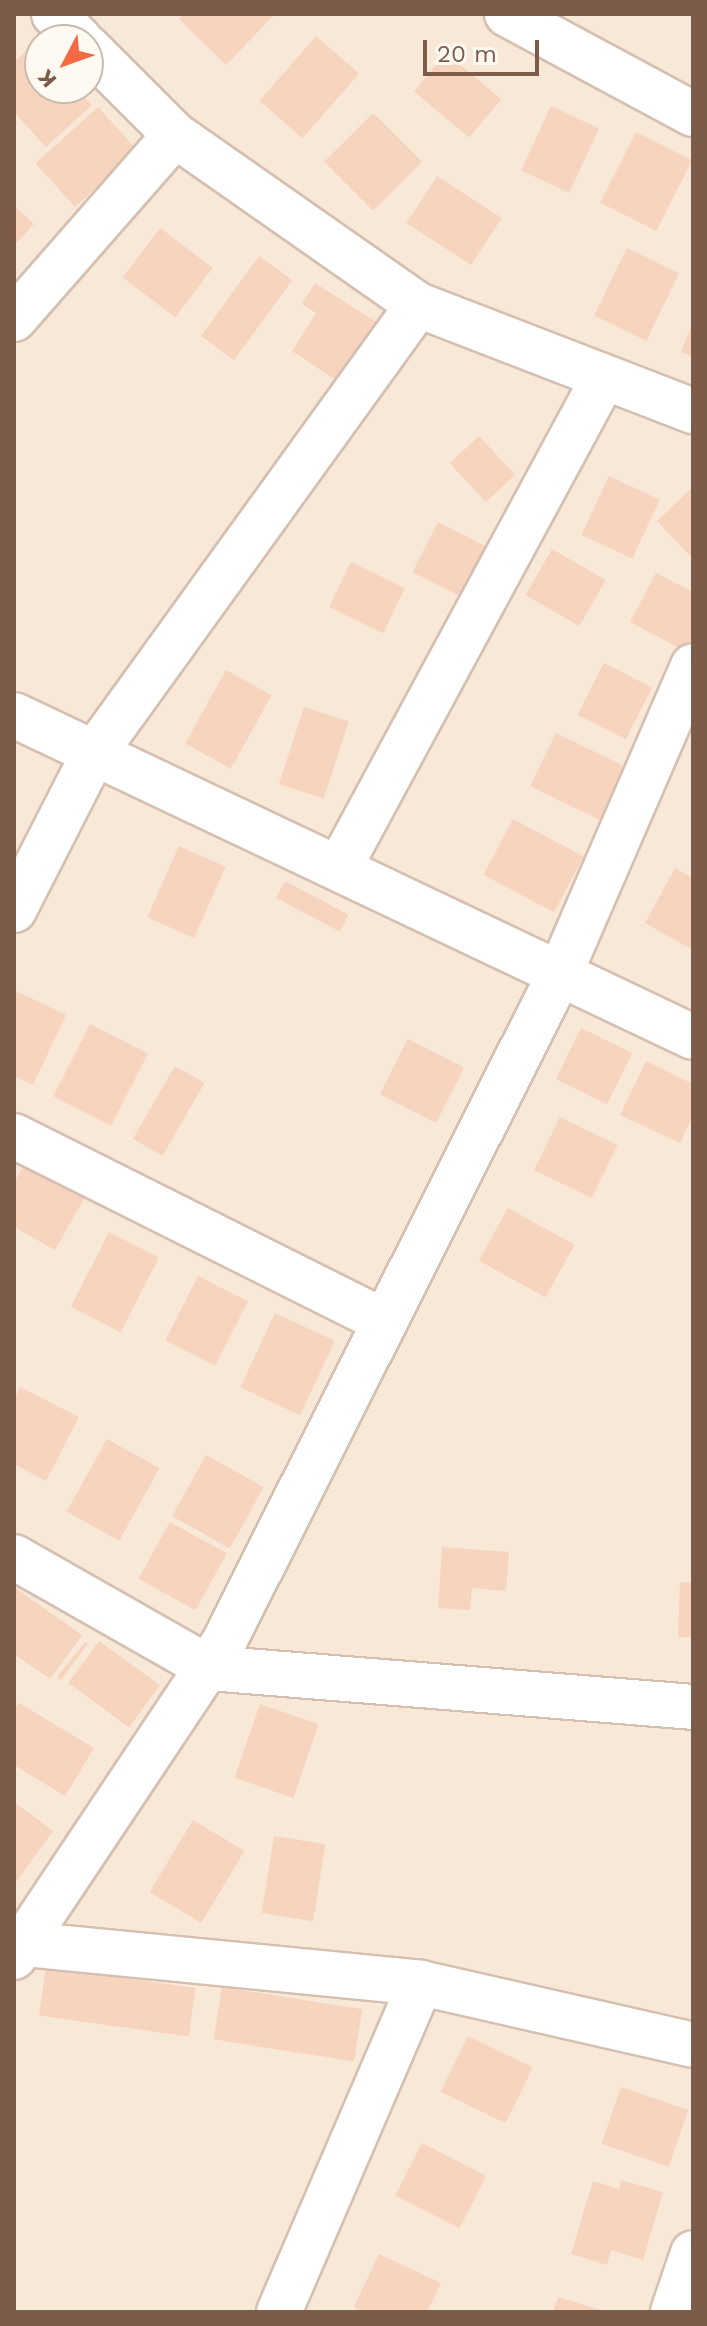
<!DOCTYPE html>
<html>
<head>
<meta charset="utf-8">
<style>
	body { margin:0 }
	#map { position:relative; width:707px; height:2326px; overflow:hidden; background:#fef6e9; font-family:"Work Sans",sans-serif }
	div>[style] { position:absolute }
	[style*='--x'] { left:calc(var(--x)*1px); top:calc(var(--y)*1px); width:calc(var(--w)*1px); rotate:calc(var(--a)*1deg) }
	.residential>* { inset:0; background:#f7e8d7 }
	.building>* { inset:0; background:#f7d4be; transform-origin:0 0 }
	.roads { filter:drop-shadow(2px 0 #d5bfb0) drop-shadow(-2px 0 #d5bfb0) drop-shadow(0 2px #d5bfb0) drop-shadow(0 -2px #d5bfb0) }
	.minor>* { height:44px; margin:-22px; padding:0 22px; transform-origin:22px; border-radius:22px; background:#fff }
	span { translate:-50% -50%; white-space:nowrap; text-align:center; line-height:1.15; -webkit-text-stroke:6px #fffaf1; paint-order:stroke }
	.frame { position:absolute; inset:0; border:16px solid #7d5b49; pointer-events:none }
	.north { position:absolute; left:24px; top:24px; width:80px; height:80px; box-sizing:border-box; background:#fffaf1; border:2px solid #cbbaae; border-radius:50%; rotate:229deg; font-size:22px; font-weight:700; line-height:32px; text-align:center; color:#7d5b49 }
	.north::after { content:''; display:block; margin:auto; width:28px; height:36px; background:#f36944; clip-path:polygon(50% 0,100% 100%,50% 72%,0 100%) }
	.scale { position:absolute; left:423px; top:40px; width:116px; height:36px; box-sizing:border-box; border:4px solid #7d5b49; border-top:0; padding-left:10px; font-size:24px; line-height:28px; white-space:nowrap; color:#7d5b49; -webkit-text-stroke:6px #fffaf1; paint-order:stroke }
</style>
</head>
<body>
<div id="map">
	<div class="residential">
		<i style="clip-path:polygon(evenodd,14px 14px,693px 14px,693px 2312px,14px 2312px,14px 14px,40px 40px,88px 40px,88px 88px,40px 88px,40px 40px)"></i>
	</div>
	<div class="building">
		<i style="clip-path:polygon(184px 14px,275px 14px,226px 65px,179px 19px)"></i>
		<i style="left:316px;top:36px;width:57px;height:86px;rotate:41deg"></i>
		<i style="clip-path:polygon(35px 43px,40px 48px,40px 88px,76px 88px,92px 105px,46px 147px,14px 112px,14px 62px)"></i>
		<i style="left:446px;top:53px;width:72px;height:50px;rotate:40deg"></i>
		<i style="left:551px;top:106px;width:53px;height:71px;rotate:25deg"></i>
		<i style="left:98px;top:107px;width:59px;height:84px;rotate:48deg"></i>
		<i style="left:373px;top:113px;width:69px;height:69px;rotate:45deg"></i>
		<i style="left:636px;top:132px;width:63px;height:79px;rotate:27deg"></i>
		<i style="left:437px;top:176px;width:77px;height:56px;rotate:33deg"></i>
		<i style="clip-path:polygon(14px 205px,34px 224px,14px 246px)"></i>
		<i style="left:160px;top:228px;width:66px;height:62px;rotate:37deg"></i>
		<i style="left:627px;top:248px;width:58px;height:75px;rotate:26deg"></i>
		<i style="left:259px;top:256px;width:41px;height:99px;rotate:36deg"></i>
		<i style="clip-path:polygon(315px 283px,389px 330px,351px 390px,292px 351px,316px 313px,302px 304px)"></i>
		<i style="clip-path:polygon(693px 322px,693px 357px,681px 352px)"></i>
		<i style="left:479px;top:436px;width:53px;height:40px;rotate:47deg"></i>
		<i style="left:609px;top:476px;width:56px;height:65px;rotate:25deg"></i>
		<i style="clip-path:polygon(693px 487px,693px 559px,657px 521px)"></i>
		<i style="left:438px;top:522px;width:59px;height:56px;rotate:27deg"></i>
		<i style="left:552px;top:549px;width:62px;height:53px;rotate:30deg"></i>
		<i style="left:351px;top:562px;width:60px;height:50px;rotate:26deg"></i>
		<i style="clip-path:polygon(656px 573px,693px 592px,693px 636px,685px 651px,630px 622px)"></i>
		<i style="left:604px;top:663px;width:54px;height:58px;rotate:27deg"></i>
		<i style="left:226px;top:670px;width:52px;height:84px;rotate:29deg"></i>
		<i style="left:304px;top:707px;width:47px;height:81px;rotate:18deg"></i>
		<i style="left:556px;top:733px;width:78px;height:59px;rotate:26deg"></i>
		<i style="left:513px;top:819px;width:80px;height:63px;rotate:28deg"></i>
		<i style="left:179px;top:846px;width:51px;height:78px;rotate:24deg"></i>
		<i style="clip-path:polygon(675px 868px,693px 878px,693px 950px,645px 923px)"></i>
		<i style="left:285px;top:881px;width:72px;height:19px;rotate:28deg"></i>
		<i style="clip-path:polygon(16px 991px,66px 1015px,33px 1085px,14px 1076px)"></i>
		<i style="left:90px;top:1024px;width:65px;height:81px;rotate:27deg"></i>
		<i style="left:581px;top:1028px;width:57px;height:57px;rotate:26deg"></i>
		<i style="left:408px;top:1039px;width:63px;height:62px;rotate:27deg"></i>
		<i style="clip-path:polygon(646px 1061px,693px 1084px,693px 1116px,680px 1143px,620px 1115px)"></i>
		<i style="left:175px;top:1066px;width:34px;height:84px;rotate:30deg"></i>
		<i style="left:560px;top:1117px;width:64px;height:59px;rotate:26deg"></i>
		<i style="clip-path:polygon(27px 1159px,87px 1193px,55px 1250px,14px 1227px,14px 1183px)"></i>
		<i style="left:508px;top:1208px;width:76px;height:60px;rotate:29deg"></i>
		<i style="left:109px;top:1232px;width:56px;height:84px;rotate:27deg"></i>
		<i style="left:198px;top:1276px;width:56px;height:72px;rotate:27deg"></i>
		<i style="left:275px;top:1313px;width:66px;height:82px;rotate:25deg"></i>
		<i style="clip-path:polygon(20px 1387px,79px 1417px,46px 1481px,14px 1464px,14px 1400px)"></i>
		<i style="left:107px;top:1439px;width:60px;height:83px;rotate:29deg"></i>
		<i style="left:206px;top:1455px;width:66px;height:70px;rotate:29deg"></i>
		<i style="left:170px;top:1522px;width:65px;height:65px;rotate:29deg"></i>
		<i style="clip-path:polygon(442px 1547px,509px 1552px,506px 1591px,472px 1588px,470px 1610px,438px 1608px)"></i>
		<i style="clip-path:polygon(680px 1582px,693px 1583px,693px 1637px,678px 1637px)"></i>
		<i style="clip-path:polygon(14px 1587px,82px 1635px,50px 1679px,14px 1654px)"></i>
		<i style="left:99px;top:1641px;width:75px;height:52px;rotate:36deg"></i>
		<i style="clip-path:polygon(85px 1642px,88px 1644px,61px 1680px,57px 1677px)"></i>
		<i style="clip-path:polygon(19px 1703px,94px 1748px,65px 1796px,14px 1765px,14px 1711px)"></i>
		<i style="left:260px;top:1704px;width:62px;height:78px;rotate:19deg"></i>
		<i style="clip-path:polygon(14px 1802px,53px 1831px,14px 1885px)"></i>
		<i style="left:193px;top:1820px;width:60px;height:84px;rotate:31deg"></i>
		<i style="left:274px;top:1836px;width:52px;height:78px;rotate:9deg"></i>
		<i style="left:46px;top:1967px;width:151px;height:49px;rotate:8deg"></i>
		<i style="left:222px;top:1987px;width:142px;height:53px;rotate:9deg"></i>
		<i style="left:468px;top:2036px;width:72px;height:62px;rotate:26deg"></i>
		<i style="left:621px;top:2087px;width:71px;height:60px;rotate:19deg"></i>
		<i style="left:422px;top:2143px;width:72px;height:59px;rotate:27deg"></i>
		<i style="clip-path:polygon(621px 2180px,663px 2192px,643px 2260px,611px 2250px,607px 2265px,571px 2254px,593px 2181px,619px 2189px)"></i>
		<i style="clip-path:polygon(379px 2254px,441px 2283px,427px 2312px,364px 2312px,354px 2307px)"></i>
		<i style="clip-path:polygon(558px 2297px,604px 2311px,604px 2312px,553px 2312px)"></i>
	</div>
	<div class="roads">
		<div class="minor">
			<i style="--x:54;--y:14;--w:37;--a:45"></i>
			<i style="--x:507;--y:14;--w:211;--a:28.3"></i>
			<i style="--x:88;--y:48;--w:123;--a:45"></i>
			<i style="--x:175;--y:135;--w:297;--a:35"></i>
			<i style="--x:418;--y:305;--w:295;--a:21.1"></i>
			<i style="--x:14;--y:319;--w:244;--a:-48.8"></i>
			<i style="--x:14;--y:715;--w:751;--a:25.37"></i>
			<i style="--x:339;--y:868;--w:558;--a:-61.64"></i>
			<i style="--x:14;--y:910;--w:174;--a:-63"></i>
			<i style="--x:93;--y:755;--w:555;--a:-54.16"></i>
			<i style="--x:14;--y:1136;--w:415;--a:26.6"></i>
			<i style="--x:14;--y:1557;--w:224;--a:29.6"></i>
			<i style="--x:209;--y:1668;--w:486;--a:4.6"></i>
			<i style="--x:25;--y:1944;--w:398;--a:5.6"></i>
			<i style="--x:421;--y:1983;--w:279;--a:12.8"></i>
			<i style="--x:14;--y:1957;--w:376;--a:-56.3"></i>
			<i style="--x:223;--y:1644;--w:753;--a:-63.33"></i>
			<i style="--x:561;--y:971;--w:332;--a:-66.6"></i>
			<i style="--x:279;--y:2312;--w:358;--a:-66.7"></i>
			<i style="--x:673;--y:2312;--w:62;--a:-71.3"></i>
		</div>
	</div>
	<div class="frame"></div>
	<div class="north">K</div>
	<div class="scale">20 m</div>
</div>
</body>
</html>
